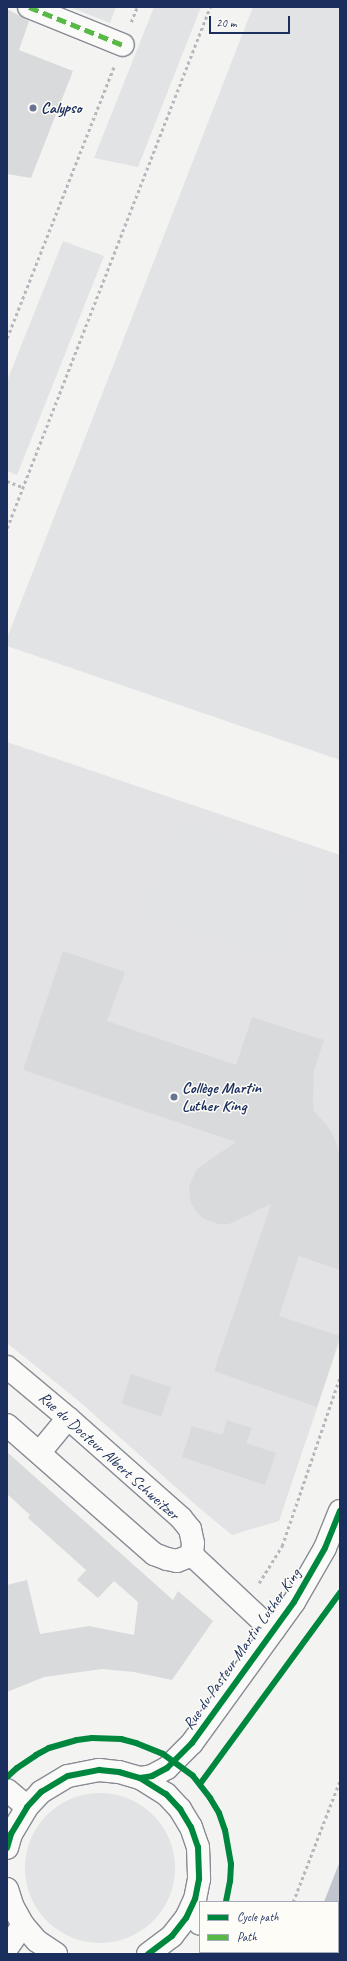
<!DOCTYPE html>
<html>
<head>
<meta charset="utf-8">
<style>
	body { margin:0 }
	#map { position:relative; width:347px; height:1961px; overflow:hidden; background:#f3f3f2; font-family:Caveat,sans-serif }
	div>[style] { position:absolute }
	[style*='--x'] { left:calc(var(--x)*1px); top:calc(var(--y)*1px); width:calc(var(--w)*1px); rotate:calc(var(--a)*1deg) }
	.built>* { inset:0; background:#e3e3e5 }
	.green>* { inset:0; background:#e2e3e5; transform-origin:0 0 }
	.round { border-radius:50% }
	.water>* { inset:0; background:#c0c4ce }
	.building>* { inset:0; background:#d9dadb; transform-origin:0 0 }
	.path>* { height:2.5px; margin-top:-1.25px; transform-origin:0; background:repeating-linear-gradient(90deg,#b5b8bc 0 3px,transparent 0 6px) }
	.roads { filter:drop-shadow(1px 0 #888c94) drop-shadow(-1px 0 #888c94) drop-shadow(0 1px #888c94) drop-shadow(0 -1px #888c94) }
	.street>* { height:22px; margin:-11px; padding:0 11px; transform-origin:11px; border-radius:11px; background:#fafaf8 }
	.secondary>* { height:22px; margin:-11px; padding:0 11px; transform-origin:11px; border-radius:11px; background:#fafaf8 }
	.quiet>* { height:5px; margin-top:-2.5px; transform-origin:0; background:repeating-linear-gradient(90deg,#58b947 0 10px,transparent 0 15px) }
	.cycleway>* { height:6px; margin:-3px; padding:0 3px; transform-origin:3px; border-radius:3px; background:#00873e }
	.dots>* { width:11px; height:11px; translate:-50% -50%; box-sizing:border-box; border:2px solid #fdfcf7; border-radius:50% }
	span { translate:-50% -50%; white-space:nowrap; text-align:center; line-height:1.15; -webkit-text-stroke:3px #fdfcf7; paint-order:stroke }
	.poi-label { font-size:16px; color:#1b2f5e; font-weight:700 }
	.left { translate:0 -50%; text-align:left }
	.street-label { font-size:16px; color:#1b2f5e }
	.frame { position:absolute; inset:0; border:8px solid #1b2f5e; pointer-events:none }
	.legend { position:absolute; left:199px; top:1901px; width:140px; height:52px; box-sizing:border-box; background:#fdfcf7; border:1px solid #a3aaba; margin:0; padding:5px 7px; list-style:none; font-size:12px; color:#1b2f5e }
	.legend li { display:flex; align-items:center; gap:8px; height:20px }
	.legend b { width:20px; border:1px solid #a3aaba }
	.scale { position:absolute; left:209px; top:16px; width:81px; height:18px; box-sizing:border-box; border:2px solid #1b2f5e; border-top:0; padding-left:5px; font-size:12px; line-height:14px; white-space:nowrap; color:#1b2f5e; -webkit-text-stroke:3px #fdfcf7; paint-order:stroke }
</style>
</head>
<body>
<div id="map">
	<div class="built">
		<i style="clip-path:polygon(7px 742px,340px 855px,340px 1340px,279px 1521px,232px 1535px,198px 1507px,80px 1402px,7px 1343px)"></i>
	</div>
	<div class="green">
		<i style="clip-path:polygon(70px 7px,116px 7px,110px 23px)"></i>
		<i style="clip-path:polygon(154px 7px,201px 7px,138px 167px,94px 158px)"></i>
		<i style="clip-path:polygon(253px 7px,340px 7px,340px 760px,7px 646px,7px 638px)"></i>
		<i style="clip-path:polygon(63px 241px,104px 256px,17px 475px,7px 471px,7px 381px)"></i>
		<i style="left:175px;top:818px;width:145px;height:102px;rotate:19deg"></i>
		<i class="round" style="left:25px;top:1793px;width:150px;height:150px"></i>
	</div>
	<div class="water">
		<i style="clip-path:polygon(340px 1861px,340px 1954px,304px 1954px,305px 1952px,338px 1952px,338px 1902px,324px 1902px)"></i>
	</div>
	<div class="building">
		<i style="clip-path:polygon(7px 9px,29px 21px,19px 50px,73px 71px,31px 178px,7px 174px)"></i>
		<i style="clip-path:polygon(63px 951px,125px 972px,107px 1021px,236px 1065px,252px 1017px,324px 1040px,314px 1071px,313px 1099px,314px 1111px,326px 1124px,332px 1133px,340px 1154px,340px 1270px,299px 1256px,279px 1316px,340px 1336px,317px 1407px,214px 1371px,271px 1204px,229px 1224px,218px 1224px,202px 1218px,196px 1211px,190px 1201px,189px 1186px,197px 1169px,236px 1142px,23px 1070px)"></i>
		<i style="left:131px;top:1374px;width:42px;height:31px;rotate:18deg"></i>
		<i style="clip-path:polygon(227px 1420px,252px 1428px,246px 1443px,276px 1453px,265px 1485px,182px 1457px,192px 1426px,222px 1435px)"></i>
		<i style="clip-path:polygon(7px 1452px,173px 1600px,178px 1591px,213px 1621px,172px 1680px,134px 1672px,102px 1669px,44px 1677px,7px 1692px,7px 1585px,27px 1580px,40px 1634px,89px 1626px,134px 1635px,138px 1602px,114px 1581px,98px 1598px,77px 1580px,86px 1570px,28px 1518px,30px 1515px,7px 1494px)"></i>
	</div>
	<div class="path">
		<i style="--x:131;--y:22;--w:16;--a:-68"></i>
		<i style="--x:7;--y:338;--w:291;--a:-68.5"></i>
		<i style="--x:7;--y:481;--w:17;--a:21"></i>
		<i style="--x:7;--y:528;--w:559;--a:-68.71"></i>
		<i style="--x:259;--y:1583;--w:44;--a:-58.1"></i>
		<i style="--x:282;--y:1546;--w:179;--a:-71.1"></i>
		<i style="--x:293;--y:1902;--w:131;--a:-68.9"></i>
	</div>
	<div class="roads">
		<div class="street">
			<i style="--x:29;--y:7;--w:101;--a:22"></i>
			<i style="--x:7;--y:1367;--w:80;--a:39.9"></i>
			<i style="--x:68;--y:1418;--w:151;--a:41.5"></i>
			<i style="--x:181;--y:1518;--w:14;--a:51"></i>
			<i style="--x:190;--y:1529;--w:14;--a:78"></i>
			<i style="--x:193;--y:1543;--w:12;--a:95"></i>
			<i style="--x:7;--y:1425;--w:196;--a:41.3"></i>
			<i style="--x:154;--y:1554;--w:14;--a:21"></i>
			<i style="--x:167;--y:1559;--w:10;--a:11"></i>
			<i style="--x:177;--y:1561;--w:16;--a:-22"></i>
			<i style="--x:40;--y:1452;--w:44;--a:-50.5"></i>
			<i style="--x:192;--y:1555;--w:111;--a:43.2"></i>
			<i style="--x:191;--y:1909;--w:17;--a:59"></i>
			<i style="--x:7;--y:1948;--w:28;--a:-55"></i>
			<i style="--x:254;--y:1952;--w:5;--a:22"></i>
		</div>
		<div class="secondary">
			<i style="--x:140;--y:1778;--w:12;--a:-9"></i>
			<i style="--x:152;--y:1776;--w:17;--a:-28"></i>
			<i style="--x:167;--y:1768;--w:35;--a:-45"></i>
			<i style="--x:192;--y:1743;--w:174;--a:-54.1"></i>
			<i style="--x:294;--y:1602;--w:62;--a:-60.1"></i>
			<i style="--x:325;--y:1548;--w:40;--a:-68"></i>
			<i style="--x:7;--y:1790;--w:26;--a:40"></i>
			<i style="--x:7;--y:1848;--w:15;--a:-74"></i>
			<i style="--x:11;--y:1834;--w:31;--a:-59"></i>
			<i style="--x:27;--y:1807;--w:21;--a:-47"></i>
			<i style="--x:41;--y:1792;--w:31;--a:-31"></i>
			<i style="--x:68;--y:1776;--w:32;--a:-11"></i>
			<i style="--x:99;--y:1770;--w:20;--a:6"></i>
			<i style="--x:119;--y:1772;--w:22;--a:16"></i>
			<i style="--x:140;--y:1778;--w:31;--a:32"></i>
			<i style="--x:166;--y:1794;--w:21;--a:47"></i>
			<i style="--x:180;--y:1809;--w:21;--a:59"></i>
			<i style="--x:191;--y:1827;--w:21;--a:71"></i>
			<i style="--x:198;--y:1847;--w:32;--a:88"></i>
			<i style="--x:199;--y:1879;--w:20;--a:101"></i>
			<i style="--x:195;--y:1899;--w:21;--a:115"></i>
			<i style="--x:186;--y:1918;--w:23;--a:128"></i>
			<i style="--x:172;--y:1936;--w:30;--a:143"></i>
			<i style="--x:7;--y:1889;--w:19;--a:72"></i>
			<i style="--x:13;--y:1907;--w:21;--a:61"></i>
			<i style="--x:23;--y:1925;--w:21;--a:49"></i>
			<i style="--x:37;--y:1941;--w:23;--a:34"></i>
		</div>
	</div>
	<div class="quiet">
		<i style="--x:29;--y:7;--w:101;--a:22"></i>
	</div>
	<div class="cycleway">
		<i style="--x:7;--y:1777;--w:13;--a:-42"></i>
		<i style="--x:17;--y:1768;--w:23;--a:-34"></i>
		<i style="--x:36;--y:1755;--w:15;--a:-28"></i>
		<i style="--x:49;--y:1748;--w:29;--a:-16"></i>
		<i style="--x:77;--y:1740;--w:15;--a:-8"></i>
		<i style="--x:92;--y:1738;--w:29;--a:2"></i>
		<i style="--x:121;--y:1739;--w:16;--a:15"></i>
		<i style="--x:136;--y:1743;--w:29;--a:22"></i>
		<i style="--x:163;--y:1754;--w:37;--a:36"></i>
		<i style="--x:193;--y:1776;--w:28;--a:52"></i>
		<i style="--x:210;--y:1798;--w:17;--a:59"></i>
		<i style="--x:219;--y:1813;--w:18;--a:71"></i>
		<i style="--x:225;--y:1830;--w:35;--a:80"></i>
		<i style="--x:231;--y:1864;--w:17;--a:93"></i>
		<i style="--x:230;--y:1881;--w:21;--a:101"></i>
		<i style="--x:140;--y:1778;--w:12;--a:-9"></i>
		<i style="--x:152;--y:1776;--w:17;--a:-28"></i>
		<i style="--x:167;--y:1768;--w:35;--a:-45"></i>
		<i style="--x:192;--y:1743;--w:174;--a:-54.1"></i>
		<i style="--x:294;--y:1602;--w:62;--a:-60.1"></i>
		<i style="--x:325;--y:1548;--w:40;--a:-68"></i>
		<i style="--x:200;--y:1784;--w:237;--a:-53.8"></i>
		<i style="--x:7;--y:1848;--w:15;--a:-74"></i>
		<i style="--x:11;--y:1834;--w:31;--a:-59"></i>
		<i style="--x:27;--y:1807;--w:21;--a:-47"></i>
		<i style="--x:41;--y:1792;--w:31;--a:-31"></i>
		<i style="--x:68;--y:1776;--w:32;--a:-11"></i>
		<i style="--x:99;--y:1770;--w:20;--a:6"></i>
		<i style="--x:119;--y:1772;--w:22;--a:16"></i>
		<i style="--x:140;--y:1778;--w:31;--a:32"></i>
		<i style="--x:166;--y:1794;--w:21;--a:47"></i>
		<i style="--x:180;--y:1809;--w:21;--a:59"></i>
		<i style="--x:191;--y:1827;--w:21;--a:71"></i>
		<i style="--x:198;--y:1847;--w:32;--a:88"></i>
		<i style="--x:199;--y:1879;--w:20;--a:101"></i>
		<i style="--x:195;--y:1899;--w:21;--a:115"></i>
		<i style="--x:186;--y:1918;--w:23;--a:128"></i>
		<i style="--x:172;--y:1936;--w:30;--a:143"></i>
	</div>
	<div class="dots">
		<i style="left:33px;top:108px;background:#677492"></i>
		<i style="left:174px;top:1097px;background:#677492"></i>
	</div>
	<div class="poi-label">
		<span class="left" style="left:41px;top:108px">Calypso</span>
		<span class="left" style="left:182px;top:1097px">Collège Martin<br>Luther King</span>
	</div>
	<div class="street-label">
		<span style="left:109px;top:1456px;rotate:42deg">Rue du Docteur Albert Schweitzer</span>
		<span style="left:242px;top:1649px;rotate:-55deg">Rue du Pasteur Martin Luther King</span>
	</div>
	<div class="frame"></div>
	<ul class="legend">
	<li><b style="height:5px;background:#00873e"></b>Cycle path</li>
	<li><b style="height:5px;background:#58b947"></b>Path</li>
	</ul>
	<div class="scale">20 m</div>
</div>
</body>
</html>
